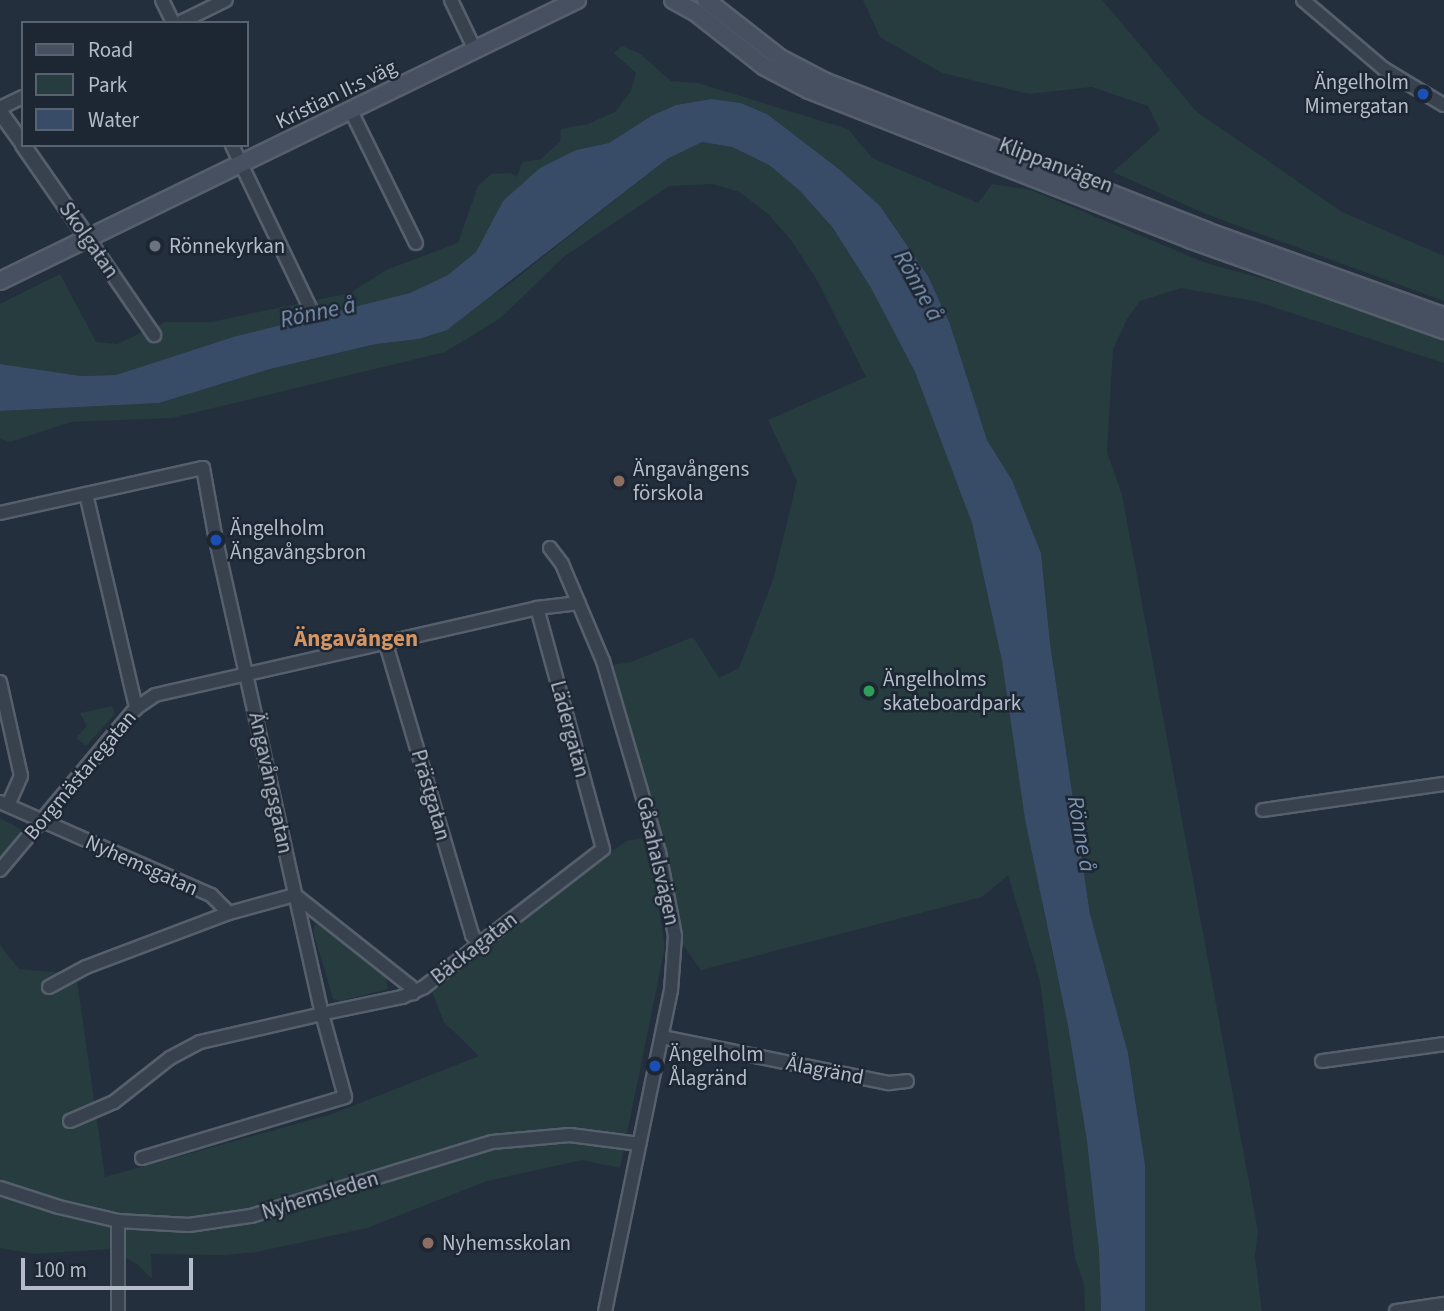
<!DOCTYPE html>
<html>
<head>
<meta charset="utf-8">
<style>
	body { margin:0 }
	#map { position:relative; width:1444px; height:1311px; overflow:hidden; background:#242f3e; font-family:"Source Sans 3",sans-serif }
	div>[style] { position:absolute }
	[style*='--x'] { left:calc(var(--x)*1px); top:calc(var(--y)*1px); width:calc(var(--w)*1px); rotate:calc(var(--a)*1deg) }
	.green>* { inset:0; background:#263c3f }
	.water>* { inset:0; background:#394c67 }
	.roads { filter:drop-shadow(2px 0 #565f6c) drop-shadow(-2px 0 #565f6c) drop-shadow(0 2px #565f6c) drop-shadow(0 -2px #565f6c) }
	.minor>* { height:12px; margin:-6px; padding:0 6px; transform-origin:6px; border-radius:6px; background:#38414e }
	.tertiary>* { height:14px; margin:-7px; padding:0 7px; transform-origin:7px; border-radius:7px; background:#38414e }
	.secondary>* { height:16px; margin:-8px; padding:0 8px; transform-origin:8px; border-radius:8px; background:#465061 }
	.dots>* { width:19px; height:19px; translate:-50% -50%; box-sizing:border-box; border:4px solid #1d2633; border-radius:50% }
	span { translate:-50% -50%; white-space:nowrap; text-align:center; line-height:1.15; -webkit-text-stroke:5px #1d2633; paint-order:stroke }
	.poi-label { font-size:21px; color:#b4bcc9 }
	.right { translate:-100% -50%; text-align:right }
	.left { translate:0 -50%; text-align:left }
	.street-label { font-size:21px; color:#b4bcc9 }
	.water-label { font-size:23px; color:#7c92b1; font-style:italic }
	.neighbourhood-label { font-size:23px; color:#d59563; font-weight:700 }
	.legend { position:absolute; left:21px; top:21px; width:228px; height:126px; box-sizing:border-box; background:#1d2633; border:2px solid #59626f; margin:0; padding:9px 12px; list-style:none; font-size:21px; color:#b4bcc9 }
	.legend li { display:flex; align-items:center; gap:14px; height:35px }
	.legend b { width:35px; border:2px solid #59626f }
	.scale { position:absolute; left:21px; top:1258px; width:172px; height:32px; box-sizing:border-box; border:4px solid #b4bcc9; border-top:0; padding-left:9px; font-size:21px; line-height:24px; white-space:nowrap; color:#b4bcc9; -webkit-text-stroke:5px #1d2633; paint-order:stroke }
</style>
</head>
<body>
<div id="map">
	<div class="green">
		<i style="clip-path:polygon(863px 0,1102px 0,1197px 112px,1342px 212px,1444px 256px,1444px 301px,1206px 214px,1113px 172px,1160px 130px,1148px 106px,1092px 87px,1029px 94px,942px 73px,880px 37px)"></i>
		<i style="clip-path:polygon(622px 46px,639px 53px,671px 81px,698px 83px,848px 129px,872px 158px,978px 203px,992px 184px,1031px 190px,1206px 263px,1340px 300px,1444px 338px,1444px 363px,1255px 301px,1181px 288px,1140px 301px,1127px 319px,1113px 349px,1107px 452px,1122px 495px,1258px 1231px,1255px 1257px,1262px 1311px,1145px 1311px,1145px 1165px,1128px 1053px,1090px 914px,1050px 643px,1041px 553px,1012px 480px,987px 440px,950px 324px,928px 276px,880px 206px,767px 114px,741px 103px,711px 99px,676px 105px,651px 116px,609px 143px,576px 150px,503px 201px,476px 252px,448px 275px,410px 293px,233px 337px,116px 375px,81px 376px,0 364px,0 304px,60px 274px,96px 342px,117px 344px,165px 322px,211px 322px,350px 293px,386px 270px,458px 243px,478px 186px,491px 174px,510px 173px,517px 177px,522px 162px,541px 159px,560px 142px,561px 129px,588px 124px,615px 112px,631px 91px,636px 73px,614px 53px)"></i>
		<i style="clip-path:polygon(701px 142px,732px 147px,769px 165px,800px 191px,833px 228px,871px 288px,915px 372px,972px 523px,1002px 661px,1044px 912px,1068px 1026px,1087px 1141px,1099px 1251px,1101px 1311px,1085px 1311px,1084px 1284px,1075px 1258px,1040px 981px,1008px 875px,982px 897px,701px 970px,683px 945px,670px 867px,612px 665px,631px 662px,693px 637px,719px 678px,739px 668px,773px 580px,797px 481px,768px 420px,866px 377px,817px 280px,791px 240px,769px 215px,740px 192px,712px 184px,669px 186px,565px 256px,499px 319px,445px 352px,172px 418px,71px 422px,10px 442px,0 439px,0 411px,159px 403px,270px 369px,376px 344px,419px 339px,505px 287px,667px 159px)"></i>
		<i style="clip-path:polygon(112px 706px,115px 714px,86px 746px,76px 738px,87px 726px,80px 713px)"></i>
		<i style="clip-path:polygon(0 818px,24px 831px,0 865px)"></i>
		<i style="clip-path:polygon(648px 837px,665px 947px,620px 1168px,582px 1160px,487px 1181px,367px 1228px,257px 1252px,226px 1255px,151px 1254px,152px 1279px,137px 1264px,110px 1249px,34px 1254px,0 1248px,0 945px,19px 969px,76px 974px,105px 1177px,332px 1114px,479px 1056px,444px 1022px,431px 989px,609px 853px,627px 841px)"></i>
		<i style="clip-path:polygon(315px 924px,323px 925px,385px 974px,388px 989px,340px 1001px,333px 999px,313px 931px)"></i>
	</div>
	<div class="water">
		<i style="clip-path:polygon(711px 99px,741px 103px,767px 114px,840px 170px,880px 206px,928px 276px,950px 324px,987px 440px,1012px 480px,1041px 553px,1050px 643px,1090px 914px,1128px 1053px,1145px 1165px,1145px 1311px,1101px 1311px,1099px 1251px,1087px 1141px,1068px 1026px,1025px 819px,1002px 661px,972px 523px,915px 372px,871px 288px,833px 228px,800px 191px,769px 165px,732px 147px,702px 142px,667px 159px,447px 330px,419px 339px,376px 344px,270px 369px,159px 403px,0 411px,0 364px,81px 376px,116px 375px,233px 337px,410px 293px,448px 275px,476px 252px,503px 201px,540px 168px,576px 150px,609px 143px,651px 116px,676px 105px)"></i>
	</div>
	<div class="roads">
		<div class="minor">
			<i style="--x:162;--y:0;--w:25;--a:64"></i>
			<i style="--x:451;--y:0;--w:55;--a:64.4"></i>
			<i style="--x:1303;--y:0;--w:106;--a:40.4"></i>
			<i style="--x:1384;--y:69;--w:70;--a:31"></i>
			<i style="--x:179;--y:23;--w:52;--a:-26.1"></i>
			<i style="--x:0;--y:108;--w:25;--a:-26"></i>
			<i style="--x:351;--y:111;--w:147;--a:63.8"></i>
			<i style="--x:232;--y:145;--w:183;--a:64.4"></i>
			<i style="--x:87;--y:237;--w:119;--a:55.6"></i>
			<i style="--x:86;--y:494;--w:220;--a:76.8"></i>
			<i style="--x:0;--y:513;--w:208;--a:-12.5"></i>
			<i style="--x:203;--y:468;--w:73;--a:79.8"></i>
			<i style="--x:216;--y:540;--w:486;--a:77.4"></i>
			<i style="--x:322;--y:1014;--w:86;--a:74.5"></i>
			<i style="--x:345;--y:1097;--w:212;--a:163.3"></i>
			<i style="--x:550;--y:548;--w:20;--a:53"></i>
			<i style="--x:562;--y:564;--w:105;--a:67.1"></i>
			<i style="--x:603;--y:661;--w:199;--a:73.7"></i>
			<i style="--x:659;--y:852;--w:86;--a:79.2"></i>
			<i style="--x:675;--y:936;--w:54;--a:94.2"></i>
			<i style="--x:671;--y:990;--w:328;--a:101.6"></i>
			<i style="--x:386;--y:644;--w:303;--a:73.5"></i>
			<i style="--x:472;--y:935;--w:11;--a:52"></i>
			<i style="--x:0;--y:682;--w:96;--a:77.4"></i>
			<i style="--x:21;--y:776;--w:32;--a:114"></i>
			<i style="--x:0;--y:802;--w:231;--a:23.8"></i>
			<i style="--x:211;--y:895;--w:25;--a:45"></i>
			<i style="--x:229;--y:913;--w:68;--a:-15.3"></i>
			<i style="--x:295;--y:895;--w:147;--a:38.4"></i>
			<i style="--x:410;--y:986;--w:8;--a:67"></i>
			<i style="--x:1263;--y:810;--w:183;--a:-8.2"></i>
			<i style="--x:0;--y:870;--w:212;--a:-50"></i>
			<i style="--x:136;--y:708;--w:23;--a:-34"></i>
			<i style="--x:155;--y:695;--w:392;--a:-12.8"></i>
			<i style="--x:537;--y:608;--w:42;--a:-6.8"></i>
			<i style="--x:49;--y:987;--w:42;--a:-28.4"></i>
			<i style="--x:86;--y:967;--w:153;--a:-20.7"></i>
			<i style="--x:330;--y:1012;--w:74;--a:-11.8"></i>
			<i style="--x:402;--y:997;--w:24;--a:-24"></i>
			<i style="--x:424;--y:987;--w:226;--a:-37.6"></i>
			<i style="--x:603;--y:849;--w:250;--a:-105.3"></i>
			<i style="--x:662;--y:1037;--w:232;--a:11.5"></i>
			<i style="--x:889;--y:1083;--w:18;--a:-6"></i>
			<i style="--x:1322;--y:1061;--w:123;--a:-7.9"></i>
			<i style="--x:70;--y:1121;--w:48;--a:-23.4"></i>
			<i style="--x:114;--y:1102;--w:71;--a:-38.2"></i>
			<i style="--x:170;--y:1058;--w:34;--a:-28"></i>
			<i style="--x:200;--y:1042;--w:125;--a:-12.9"></i>
			<i style="--x:0;--y:1188;--w:62;--a:17.9"></i>
			<i style="--x:59;--y:1207;--w:61;--a:13.3"></i>
			<i style="--x:118;--y:1221;--w:71;--a:3.2"></i>
			<i style="--x:189;--y:1225;--w:63;--a:-8.3"></i>
			<i style="--x:251;--y:1216;--w:252;--a:-17.1"></i>
			<i style="--x:492;--y:1142;--w:78;--a:-5.1"></i>
			<i style="--x:570;--y:1135;--w:70;--a:7.4"></i>
			<i style="--x:118;--y:1221;--w:90;--a:90"></i>
			<i style="--x:1396;--y:1311;--w:49;--a:-8.3"></i>
		</div>
		<div class="tertiary">
			<i style="--x:0;--y:112;--w:39;--a:54"></i>
			<i style="--x:23;--y:145;--w:112;--a:55.2"></i>
		</div>
		<div class="secondary">
			<i style="--x:673;--y:0;--w:25;--a:29"></i>
			<i style="--x:695;--y:12;--w:89;--a:38.2"></i>
			<i style="--x:765;--y:67;--w:50;--a:27.6"></i>
			<i style="--x:809;--y:90;--w:410;--a:21.4"></i>
			<i style="--x:1191;--y:240;--w:269;--a:19.6"></i>
			<i style="--x:706;--y:0;--w:94;--a:38.1"></i>
			<i style="--x:780;--y:58;--w:50;--a:27.6"></i>
			<i style="--x:824;--y:81;--w:410;--a:21.4"></i>
			<i style="--x:1206;--y:231;--w:253;--a:19.7"></i>
			<i style="--x:0;--y:281;--w:642;--a:-25.97"></i>
		</div>
	</div>
	<div class="dots">
		<i style="left:1423px;top:94px;background:#1a4fb4"></i>
		<i style="left:155px;top:246px;background:#6b7280"></i>
		<i style="left:619px;top:481px;background:#8d6e63"></i>
		<i style="left:216px;top:540px;background:#1a4fb4"></i>
		<i style="left:869px;top:691px;background:#2e9e5b"></i>
		<i style="left:655px;top:1066px;background:#1a4fb4"></i>
		<i style="left:428px;top:1243px;background:#8d6e63"></i>
	</div>
	<div class="poi-label">
		<span class="right" style="left:1409px;top:94px">Ängelholm<br>Mimergatan</span>
		<span class="left" style="left:169px;top:246px">Rönnekyrkan</span>
		<span class="left" style="left:633px;top:481px">Ängavångens<br>förskola</span>
		<span class="left" style="left:230px;top:540px">Ängelholm<br>Ängavångsbron</span>
		<span class="left" style="left:883px;top:691px">Ängelholms<br>skateboardpark</span>
		<span class="left" style="left:669px;top:1066px">Ängelholm<br>Ålagränd</span>
		<span class="left" style="left:442px;top:1243px">Nyhemsskolan</span>
	</div>
	<div class="street-label">
		<span style="left:336px;top:94px;rotate:-26deg">Kristian II:s väg</span>
		<span style="left:1056px;top:165px;rotate:21deg">Klippanvägen</span>
		<span style="left:89px;top:240px;rotate:55deg">Skolgatan</span>
		<span style="left:570px;top:729px;rotate:75deg">Lädergatan</span>
		<span style="left:80px;top:775px;rotate:-50deg">Borgmästaregatan</span>
		<span style="left:271px;top:783px;rotate:78deg">Ängavångsgatan</span>
		<span style="left:431px;top:795px;rotate:74deg">Prästgatan</span>
		<span style="left:658px;top:861px;rotate:77deg">Gåsahalsvägen</span>
		<span style="left:142px;top:865px;rotate:24deg">Nyhemsgatan</span>
		<span style="left:474px;top:948px;rotate:-38deg">Bäckagatan</span>
		<span style="left:825px;top:1070px;rotate:11deg">Ålagränd</span>
		<span style="left:320px;top:1195px;rotate:-17deg">Nyhemsleden</span>
	</div>
	<div class="water-label">
		<span style="left:918px;top:286px;rotate:61deg">Rönne å</span>
		<span style="left:318px;top:313px;rotate:-12deg">Rönne å</span>
		<span style="left:1081px;top:834px;rotate:80deg">Rönne å</span>
	</div>
	<div class="neighbourhood-label">
		<span style="left:356px;top:639px">Ängavången</span>
	</div>
	<ul class="legend">
	<li><b style="height:9px;background:#465061"></b>Road</li>
	<li><b style="height:19px;background:#263c3f"></b>Park</li>
	<li><b style="height:19px;background:#394c67"></b>Water</li>
	</ul>
	<div class="scale">100 m</div>
</div>
</body>
</html>
